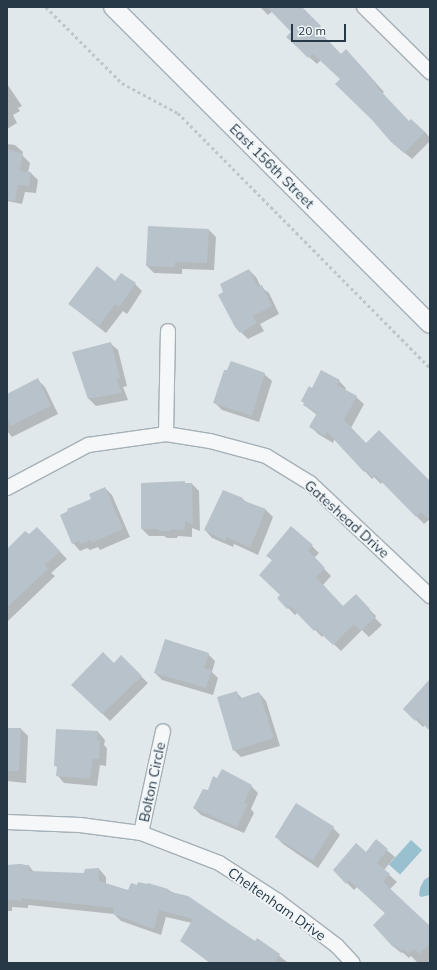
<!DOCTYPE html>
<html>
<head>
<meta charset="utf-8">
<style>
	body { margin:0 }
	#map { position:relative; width:437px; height:970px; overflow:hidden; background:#e1e8ec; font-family:Mulish,sans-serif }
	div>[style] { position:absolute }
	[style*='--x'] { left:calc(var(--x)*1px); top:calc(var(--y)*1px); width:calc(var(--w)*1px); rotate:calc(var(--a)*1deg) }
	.water>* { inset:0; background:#99c0cf; transform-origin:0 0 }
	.shadow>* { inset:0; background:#0003 }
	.building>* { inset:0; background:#b8c2ca; transform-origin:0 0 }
	.path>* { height:2.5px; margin-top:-1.25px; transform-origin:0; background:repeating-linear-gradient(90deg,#bfc6ca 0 3px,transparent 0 6px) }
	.roads { filter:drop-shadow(1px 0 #a5b0b7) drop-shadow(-1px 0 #a5b0b7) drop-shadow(0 1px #a5b0b7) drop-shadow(0 -1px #a5b0b7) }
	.minor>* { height:14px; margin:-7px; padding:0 7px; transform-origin:7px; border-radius:7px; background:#f5f7f9 }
	.tertiary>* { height:18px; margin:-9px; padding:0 9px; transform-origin:9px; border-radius:9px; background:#f5f7f9 }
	span { translate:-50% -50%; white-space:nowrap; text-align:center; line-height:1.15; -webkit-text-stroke:3.5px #f1f6f9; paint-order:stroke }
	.street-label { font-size:14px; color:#273946 }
	.frame { position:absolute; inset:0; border:8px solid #273946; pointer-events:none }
	.scale { position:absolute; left:291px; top:24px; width:55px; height:18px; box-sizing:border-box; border:2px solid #273946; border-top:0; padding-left:5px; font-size:12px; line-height:14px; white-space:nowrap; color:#273946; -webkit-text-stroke:3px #f1f6f9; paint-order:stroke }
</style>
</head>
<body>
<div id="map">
	<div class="water">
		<i style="left:411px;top:840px;width:15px;height:33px;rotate:42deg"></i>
		<i style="clip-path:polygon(430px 876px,430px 895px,421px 897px,419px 895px,420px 888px,424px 880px)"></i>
	</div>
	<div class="shadow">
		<i style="clip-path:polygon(260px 7px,300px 7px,327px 34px,325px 38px,341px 55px,353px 58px,384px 92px,382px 94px,409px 122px,425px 132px,430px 138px,430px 141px,412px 159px,400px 149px,341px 79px,321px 60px,317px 64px,308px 56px,307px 57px,288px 37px,293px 32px,273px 11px,268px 15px)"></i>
		<i style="clip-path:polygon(7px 84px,22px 106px,18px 108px,20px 111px,13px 115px,17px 123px,7px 129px)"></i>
		<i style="clip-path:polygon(7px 144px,15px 145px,23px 152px,22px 155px,30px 163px,28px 173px,31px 173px,38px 180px,36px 193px,25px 192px,22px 204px,7px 201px)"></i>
		<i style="clip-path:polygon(209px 230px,216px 237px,214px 270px,182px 269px,182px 274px,154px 273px,147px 266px)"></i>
		<i style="clip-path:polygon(249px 270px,256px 277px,261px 287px,269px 293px,279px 314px,260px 324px,264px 331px,248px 339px,241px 332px,224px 292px)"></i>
		<i style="clip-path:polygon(116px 282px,135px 284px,142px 291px,127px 314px,123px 311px,106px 333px,69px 304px)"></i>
		<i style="clip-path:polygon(110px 343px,118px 350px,127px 386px,123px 387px,128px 400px,96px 406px,89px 399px)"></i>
		<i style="clip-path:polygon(264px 374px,272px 381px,259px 422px,222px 410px,215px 403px)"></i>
		<i style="clip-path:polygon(38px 380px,45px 387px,58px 414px,12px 437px,7px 431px,7px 395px)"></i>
		<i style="clip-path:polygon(339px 381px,346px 388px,345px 390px,356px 397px,364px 404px,351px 428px,366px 444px,428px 480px,430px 478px,430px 519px,424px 524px,383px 481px,381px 484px,374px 477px,372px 479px,335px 438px,333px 443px,318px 434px,310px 426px,317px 415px,304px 405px,312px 390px)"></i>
		<i style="clip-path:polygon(184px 482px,186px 484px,192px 484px,199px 491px,200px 531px,192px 528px,192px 537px,178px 536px,177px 538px,167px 538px,164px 536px,149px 536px,142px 529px)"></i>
		<i style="clip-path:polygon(105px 488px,112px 495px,130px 537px,100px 550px,98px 547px,90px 550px,87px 548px,80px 551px,73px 543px,69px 512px,92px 499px)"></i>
		<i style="clip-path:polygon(243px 499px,247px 503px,266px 510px,273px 517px,258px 555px,234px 544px,233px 547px,212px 538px,205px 530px)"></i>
		<i style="clip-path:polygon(29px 536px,45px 536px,67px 559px,51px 573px,55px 576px,7px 622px,7px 550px)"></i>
		<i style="clip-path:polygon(312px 546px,319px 553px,314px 558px,331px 576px,323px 585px,343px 607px,356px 596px,376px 616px,375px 618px,382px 625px,369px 637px,362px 630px,341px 651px,324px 635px,322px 637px,298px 612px,295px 615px,278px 598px,281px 595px,273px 561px,267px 556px)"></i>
		<i style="clip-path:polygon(208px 654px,215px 661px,212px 672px,218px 678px,213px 695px,162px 680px,155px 673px)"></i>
		<i style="clip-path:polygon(121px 657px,148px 683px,110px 721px,73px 685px,114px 664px)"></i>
		<i style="clip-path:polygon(430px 681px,430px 730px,425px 725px,423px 727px,404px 708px)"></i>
		<i style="clip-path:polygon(236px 692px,243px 699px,259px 693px,266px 701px,280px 746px,241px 757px,234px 750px)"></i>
		<i style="clip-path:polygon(7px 729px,21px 729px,28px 736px,26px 783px,7px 781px)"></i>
		<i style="clip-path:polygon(98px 732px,105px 740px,104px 745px,107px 748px,106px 766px,100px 765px,97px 786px,64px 783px,57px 775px,58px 768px,55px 765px)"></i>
		<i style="clip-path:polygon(251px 786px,258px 793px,251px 809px,254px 813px,244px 833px,201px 815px,194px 808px)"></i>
		<i style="clip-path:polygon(333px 828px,340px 835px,318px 868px,283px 844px,275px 836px)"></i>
		<i style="clip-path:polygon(376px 841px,395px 857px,384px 870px,397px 882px,390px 889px,430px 928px,430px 963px,418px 963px,411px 956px,409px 958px,402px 952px,401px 953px,393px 946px,386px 914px,357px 887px,354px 890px,334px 870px,366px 853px)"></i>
		<i style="clip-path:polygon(21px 864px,29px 866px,34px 872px,84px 874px,85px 870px,99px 869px,106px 877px,106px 884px,128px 892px,138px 886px,167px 889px,256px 942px,258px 939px,287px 962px,210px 963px,181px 941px,192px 923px,166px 917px,161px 935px,121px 921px,114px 914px,28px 905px,28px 908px,12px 907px,12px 911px,7px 911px,7px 865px)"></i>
	</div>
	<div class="building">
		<i style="clip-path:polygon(267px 7px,302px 7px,321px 26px,318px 30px,341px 54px,346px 49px,377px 84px,376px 86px,409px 121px,411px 119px,425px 132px,404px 153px,391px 142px,372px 120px,335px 84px,340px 79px,313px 54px,309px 58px,286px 37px,291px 32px)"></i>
		<i style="clip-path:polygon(7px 149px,23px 154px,20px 171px,31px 172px,29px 186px,18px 185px,15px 201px,7px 200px)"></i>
		<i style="clip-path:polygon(148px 226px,209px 229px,207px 263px,175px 262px,175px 267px,146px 266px)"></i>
		<i style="clip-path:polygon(97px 266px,115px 281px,121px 273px,136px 283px,119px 307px,115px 304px,99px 326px,68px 304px)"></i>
		<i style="clip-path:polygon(249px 269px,258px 287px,262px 285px,272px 306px,253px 316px,257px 323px,240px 333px,235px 327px,218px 295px,223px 292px,220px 284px)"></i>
		<i style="clip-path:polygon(111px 342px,120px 378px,117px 380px,122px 393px,88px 399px,72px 352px)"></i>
		<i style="clip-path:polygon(231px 361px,265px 373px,252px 416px,213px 403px,224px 370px,227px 370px)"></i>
		<i style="clip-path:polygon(321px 370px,340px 380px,337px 385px,357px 396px,344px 420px,366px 443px,379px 430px,430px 481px,430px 521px,421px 512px,416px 517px,375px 475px,373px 478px,366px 470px,364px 472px,327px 432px,325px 436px,309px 427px,317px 413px,303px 405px,304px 403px,301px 401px,309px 386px,312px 388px)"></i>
		<i style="clip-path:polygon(38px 378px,51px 406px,11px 426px,7px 418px,7px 394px)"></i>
		<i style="clip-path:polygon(185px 481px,185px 483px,192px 483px,193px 525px,185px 521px,185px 530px,171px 529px,170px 531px,159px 531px,158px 529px,141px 529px,141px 483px)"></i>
		<i style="clip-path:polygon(105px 487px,123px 529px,92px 543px,91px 540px,81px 544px,80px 541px,72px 544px,60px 515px,68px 511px,67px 509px,91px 499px,89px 494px)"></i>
		<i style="clip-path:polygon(223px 490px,243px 498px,242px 500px,266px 509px,250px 548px,227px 537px,225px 541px,204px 530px)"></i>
		<i style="clip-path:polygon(291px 526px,313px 545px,308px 550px,325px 568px,316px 577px,343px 606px,356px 594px,370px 609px,368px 610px,375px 617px,361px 631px,354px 624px,333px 645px,316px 629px,314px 631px,290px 606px,287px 609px,277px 598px,280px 595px,259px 575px,273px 559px,266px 556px)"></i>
		<i style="clip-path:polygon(37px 527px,60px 551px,45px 565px,48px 569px,7px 607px,7px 549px,25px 531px,29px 534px)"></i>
		<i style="clip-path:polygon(165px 639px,209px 653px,204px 668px,212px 670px,206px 688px,154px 673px)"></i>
		<i style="clip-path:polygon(103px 652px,114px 663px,121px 655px,142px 676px,102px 714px,71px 685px)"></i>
		<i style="clip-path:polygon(430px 679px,430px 731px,417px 718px,415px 721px,403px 709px)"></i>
		<i style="clip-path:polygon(237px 691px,239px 699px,259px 692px,274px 738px,233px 751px,217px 697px)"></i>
		<i style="clip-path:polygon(7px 728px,21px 728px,19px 771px,7px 771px)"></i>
		<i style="clip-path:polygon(56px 729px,98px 731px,97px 740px,100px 740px,99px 759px,93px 759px,90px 779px,56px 776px,57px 766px,54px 766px)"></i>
		<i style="clip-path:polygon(222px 769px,252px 785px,244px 803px,248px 804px,237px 827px,193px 808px,203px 789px,208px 790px,213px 776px,217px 778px)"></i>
		<i style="left:296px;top:803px;width:45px;height:40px;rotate:32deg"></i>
		<i style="clip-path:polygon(376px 839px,388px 849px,377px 863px,390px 874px,383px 882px,430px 926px,430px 944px,419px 954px,414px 949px,408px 954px,403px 949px,401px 952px,395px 945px,393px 947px,373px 925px,385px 913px,349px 880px,346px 884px,333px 870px,356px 843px,366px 852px)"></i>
		<i style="clip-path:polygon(7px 865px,29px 865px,29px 871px,84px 873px,85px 869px,99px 868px,99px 881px,128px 890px,131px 883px,137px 885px,138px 882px,147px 884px,148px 883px,168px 889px,167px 891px,188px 896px,255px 941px,257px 938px,280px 954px,275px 963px,211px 963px,180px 941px,193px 919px,159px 910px,154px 929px,113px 914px,114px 908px,21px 898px,21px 901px,7px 900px)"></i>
	</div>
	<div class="path">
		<i style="--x:46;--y:7;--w:107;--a:45"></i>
		<i style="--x:122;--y:83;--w:64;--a:28.2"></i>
		<i style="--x:178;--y:113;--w:359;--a:45.3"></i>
	</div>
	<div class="roads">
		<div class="minor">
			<i style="--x:364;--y:7;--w:93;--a:44.6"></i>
			<i style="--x:166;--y:434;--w:103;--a:-88.9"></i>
			<i style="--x:7;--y:488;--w:92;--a:-28"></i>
			<i style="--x:88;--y:445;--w:79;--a:-8"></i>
			<i style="--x:166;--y:434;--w:45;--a:9"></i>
			<i style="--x:210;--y:441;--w:58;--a:15"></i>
			<i style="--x:266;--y:456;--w:52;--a:31.5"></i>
			<i style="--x:310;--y:483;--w:165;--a:43.3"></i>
			<i style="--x:7;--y:822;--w:73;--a:2.4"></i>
			<i style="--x:80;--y:825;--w:62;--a:7.5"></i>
			<i style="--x:141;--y:833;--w:84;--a:21"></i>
			<i style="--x:219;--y:863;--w:70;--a:32.8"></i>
			<i style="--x:278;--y:901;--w:74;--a:37.3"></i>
			<i style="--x:337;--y:946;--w:23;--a:47"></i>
			<i style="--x:141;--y:833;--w:104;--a:-77.8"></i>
		</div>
		<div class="tertiary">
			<i style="--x:113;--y:7;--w:448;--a:45"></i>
		</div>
	</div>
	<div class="street-label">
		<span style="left:272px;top:166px;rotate:45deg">East 156th Street</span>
		<span style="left:347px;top:519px;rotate:42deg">Gateshead Drive</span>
		<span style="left:152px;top:782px;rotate:-78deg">Bolton Circle</span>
		<span style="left:277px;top:904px;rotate:35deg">Cheltenham Drive</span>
	</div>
	<div class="frame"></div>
	<div class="scale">20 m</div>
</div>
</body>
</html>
